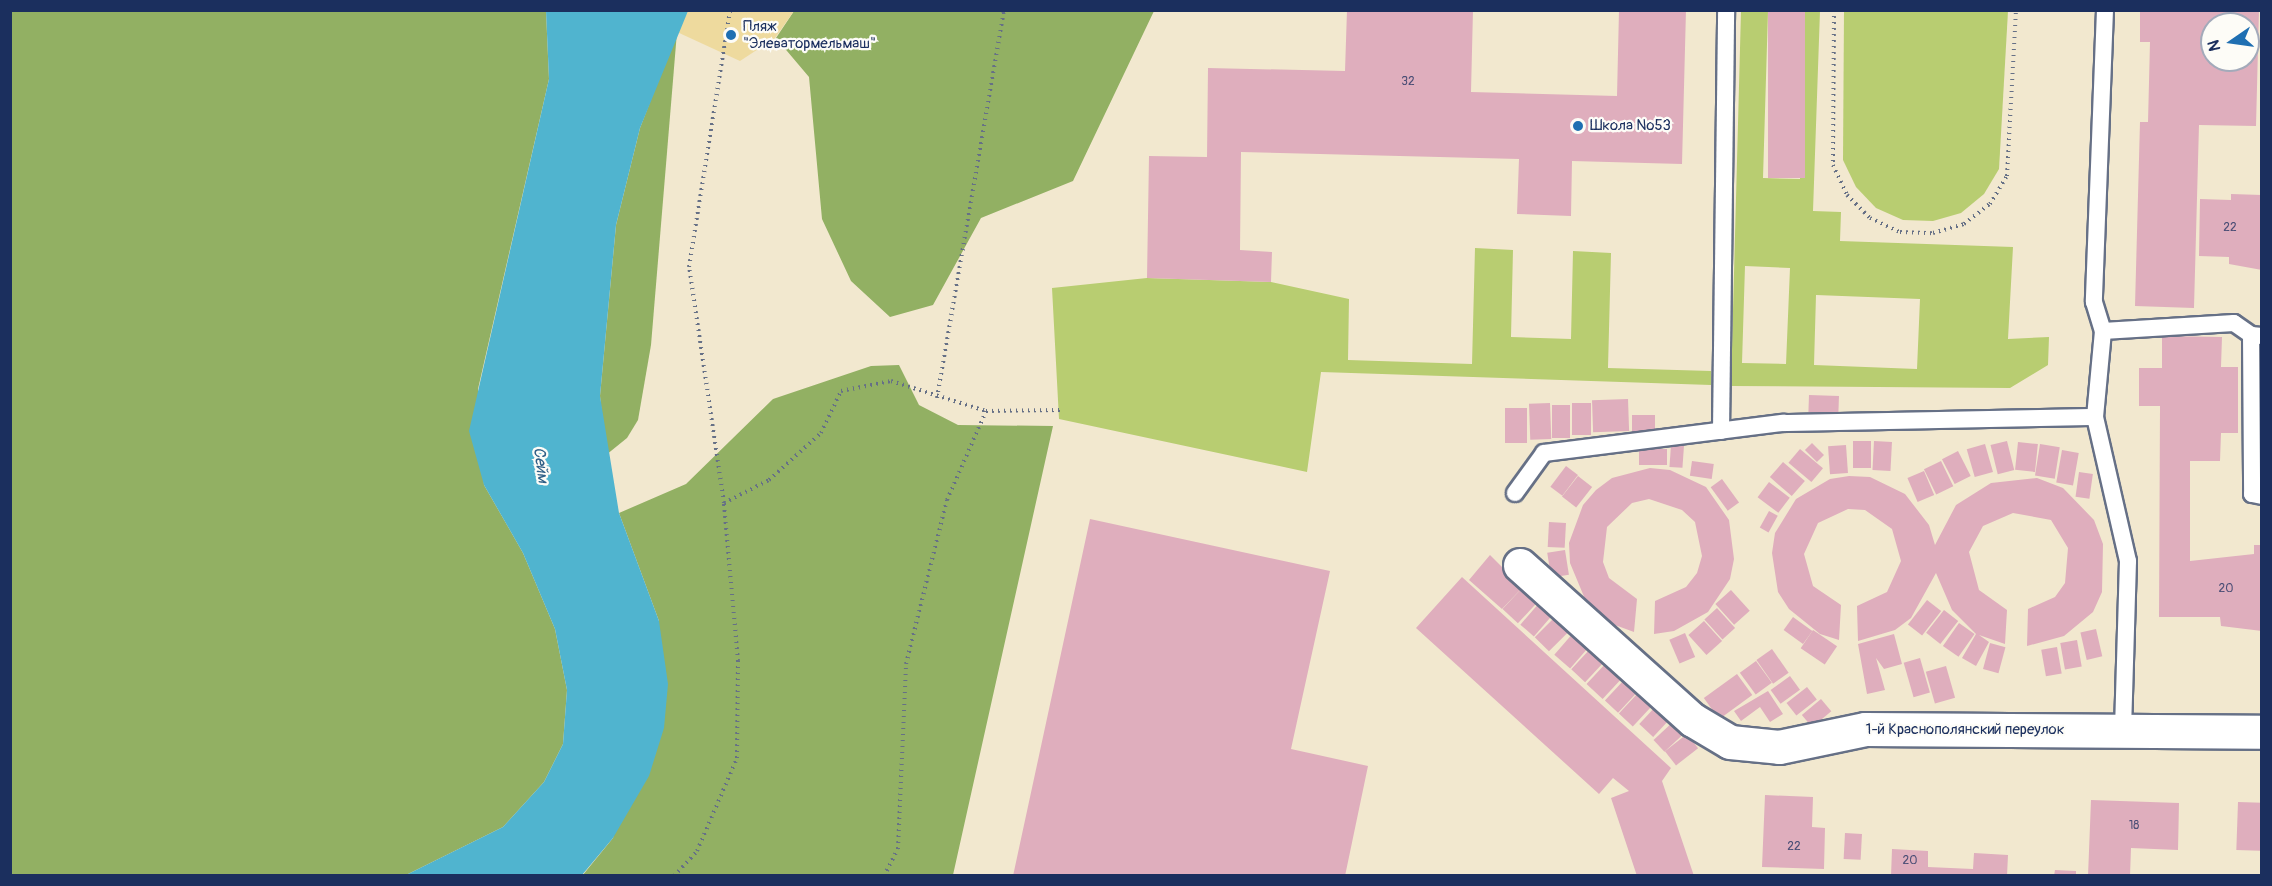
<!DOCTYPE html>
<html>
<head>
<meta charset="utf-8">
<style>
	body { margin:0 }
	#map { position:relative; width:2272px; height:886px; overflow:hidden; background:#f2e8cf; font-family:Pangolin,sans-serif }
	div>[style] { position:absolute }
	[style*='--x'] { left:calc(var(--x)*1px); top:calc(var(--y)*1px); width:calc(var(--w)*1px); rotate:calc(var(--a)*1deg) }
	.green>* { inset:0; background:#b8cd71 }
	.forest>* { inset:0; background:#92b063 }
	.sand>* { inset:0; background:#eeda9e }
	.water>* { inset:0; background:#50b4cf }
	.building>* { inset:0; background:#dfaebd; transform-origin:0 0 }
	.path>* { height:4px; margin-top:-2px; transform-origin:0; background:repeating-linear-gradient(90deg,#667086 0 1.5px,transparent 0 6px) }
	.roads { filter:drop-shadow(2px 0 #667086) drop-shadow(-2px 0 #667086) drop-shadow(0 2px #667086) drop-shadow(0 -2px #667086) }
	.service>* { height:16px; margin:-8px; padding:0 8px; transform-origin:8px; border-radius:8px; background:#fff }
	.minor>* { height:33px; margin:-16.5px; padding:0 16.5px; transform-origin:16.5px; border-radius:16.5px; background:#fff }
	.dots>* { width:16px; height:16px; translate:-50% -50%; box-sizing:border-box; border:3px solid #fdfcf7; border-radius:50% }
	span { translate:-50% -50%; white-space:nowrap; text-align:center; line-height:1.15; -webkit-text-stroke:4.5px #fdfcf7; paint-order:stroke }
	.number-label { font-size:12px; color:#4c4f76 }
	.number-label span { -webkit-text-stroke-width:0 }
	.poi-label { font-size:15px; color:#1b2f5e }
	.left { translate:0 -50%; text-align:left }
	.street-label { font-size:15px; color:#1b2f5e }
	.water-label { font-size:16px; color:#2e5e86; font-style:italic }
	.frame { position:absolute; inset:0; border:12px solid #1b2f5e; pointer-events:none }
	.north { position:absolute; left:2200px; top:12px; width:60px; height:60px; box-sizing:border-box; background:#fdfcf7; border:2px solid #a3aaba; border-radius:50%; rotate:257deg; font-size:16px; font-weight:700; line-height:24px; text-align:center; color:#1b2f5e }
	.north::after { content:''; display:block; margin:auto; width:21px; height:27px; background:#1f6fb2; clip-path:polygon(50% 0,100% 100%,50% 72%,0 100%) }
</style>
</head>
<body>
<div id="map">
	<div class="green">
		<i style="clip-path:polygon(evenodd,1741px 11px,1768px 11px,1763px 178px,1800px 179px,1805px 11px,1820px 11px,1813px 211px,1841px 212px,1840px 241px,2013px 247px,2008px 339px,2049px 337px,2048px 365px,2010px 388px,1731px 386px,1741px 11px,1745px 266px,1790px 268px,1786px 364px,1742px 363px,1745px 266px,1741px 11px,1816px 295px,1920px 299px,1917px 369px,1814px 365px,1816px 295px)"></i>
		<i style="clip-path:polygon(1844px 11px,2008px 11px,1999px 169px,1984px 194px,1961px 213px,1933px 221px,1903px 220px,1876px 208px,1856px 187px,1843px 160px)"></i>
		<i style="clip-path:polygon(1475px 248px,1513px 250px,1511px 337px,1571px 339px,1573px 251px,1611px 253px,1608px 368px,1711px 371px,1711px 385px,1321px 372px,1307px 472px,1059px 419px,1052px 288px,1147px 278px,1271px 282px,1349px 299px,1348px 360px,1472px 364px)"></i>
	</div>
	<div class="forest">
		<i style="clip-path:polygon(10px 11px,546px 11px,549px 79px,478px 389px,484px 485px,523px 553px,555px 629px,567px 690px,563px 744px,544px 782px,503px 827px,406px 875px,11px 875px)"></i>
		<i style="clip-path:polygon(794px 11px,1154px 11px,1073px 181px,981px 218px,933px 305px,890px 317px,851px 281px,822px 219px,809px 77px,776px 38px)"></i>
		<i style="clip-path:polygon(677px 32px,651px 345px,638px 420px,627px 438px,606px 455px,600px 396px,616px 225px,640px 128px)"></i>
		<i style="clip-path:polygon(899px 365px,919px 405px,958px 425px,1053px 426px,953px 875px,582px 876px,613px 838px,659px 621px,619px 513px,686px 484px,773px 399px,871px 366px)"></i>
	</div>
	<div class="sand">
		<i style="clip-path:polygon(688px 11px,794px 11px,775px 38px,740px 61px,677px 32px)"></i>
	</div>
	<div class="water">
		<i style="clip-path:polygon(546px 11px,688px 11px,640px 128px,616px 225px,600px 396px,619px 513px,659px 621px,668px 684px,664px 728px,649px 776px,613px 838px,582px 875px,406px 875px,503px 827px,544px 782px,563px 744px,567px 690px,555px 629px,523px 553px,484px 485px,469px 431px,549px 79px)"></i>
	</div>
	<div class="building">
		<i style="clip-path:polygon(1347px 10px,1473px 10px,1471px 92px,1617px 96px,1619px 10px,1686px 10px,1682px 164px,1572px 161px,1571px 216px,1517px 214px,1519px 159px,1241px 152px,1240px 250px,1272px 252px,1271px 282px,1147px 278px,1149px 156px,1207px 157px,1208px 68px,1345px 71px)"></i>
		<i style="left:1768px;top:10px;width:37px;height:168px"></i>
		<i style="clip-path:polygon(evenodd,2140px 10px,2259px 10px,2256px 126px,2199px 125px,2194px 308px,2135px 306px,2140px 122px,2148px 122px,2150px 42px,2140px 42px,2140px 10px,2212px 24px,2248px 24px,2248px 60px,2212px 60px,2212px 24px)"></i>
		<i style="clip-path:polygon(2231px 194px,2262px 195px,2262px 270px,2229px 264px,2229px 257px,2199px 256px,2200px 199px,2231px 200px)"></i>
		<i style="clip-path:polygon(2162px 336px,2222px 337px,2221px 367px,2238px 367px,2238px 433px,2221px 433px,2220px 461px,2190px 461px,2190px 561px,2254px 554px,2254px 545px,2262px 545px,2262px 631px,2221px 626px,2220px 617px,2159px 617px,2160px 406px,2139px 406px,2139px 368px,2162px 368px)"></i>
		<i style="left:1809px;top:395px;width:30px;height:17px;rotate:2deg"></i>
		<i style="left:1628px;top:399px;width:32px;height:36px;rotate:88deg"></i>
		<i style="left:1550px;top:403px;width:36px;height:21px;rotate:88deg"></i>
		<i style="left:1572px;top:403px;width:19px;height:32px"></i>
		<i style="left:1552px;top:405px;width:18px;height:33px"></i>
		<i style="left:1505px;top:408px;width:22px;height:35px"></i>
		<i style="left:1632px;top:415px;width:23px;height:17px"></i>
		<i style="left:1853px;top:441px;width:18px;height:27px"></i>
		<i style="left:1874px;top:441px;width:18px;height:29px;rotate:3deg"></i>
		<i style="left:2007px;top:441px;width:30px;height:17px;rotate:76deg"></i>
		<i style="left:2018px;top:442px;width:20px;height:28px;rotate:6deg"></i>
		<i style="left:1812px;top:443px;width:17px;height:10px;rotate:45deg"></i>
		<i style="left:1985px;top:444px;width:29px;height:19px;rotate:74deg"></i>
		<i style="left:2040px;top:444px;width:20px;height:32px;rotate:9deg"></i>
		<i style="left:1671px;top:445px;width:13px;height:22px;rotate:4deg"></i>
		<i style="left:1846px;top:445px;width:28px;height:18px;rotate:86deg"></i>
		<i style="left:1639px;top:449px;width:28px;height:16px"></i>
		<i style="left:1800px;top:449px;width:30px;height:18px;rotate:40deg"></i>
		<i style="left:2062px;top:450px;width:17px;height:33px;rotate:10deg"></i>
		<i style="left:1958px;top:451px;width:28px;height:18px;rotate:63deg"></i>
		<i style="left:1692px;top:461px;width:22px;height:15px;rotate:8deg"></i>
		<i style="left:1941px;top:461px;width:28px;height:19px;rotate:64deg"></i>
		<i style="left:1783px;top:462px;width:29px;height:20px;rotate:41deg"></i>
		<i style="left:1566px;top:466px;width:15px;height:26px;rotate:37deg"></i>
		<i style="clip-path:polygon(1650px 468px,1670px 470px,1706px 487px,1729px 520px,1734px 559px,1730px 579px,1708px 612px,1674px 631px,1654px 634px,1655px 601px,1686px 587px,1697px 573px,1702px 556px,1695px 522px,1682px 510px,1649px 499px,1632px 503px,1607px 527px,1603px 562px,1609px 578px,1637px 599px,1634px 632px,1615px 625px,1585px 599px,1570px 563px,1569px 543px,1583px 505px,1596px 490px,1612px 478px)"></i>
		<i style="left:1924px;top:471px;width:26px;height:18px;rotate:67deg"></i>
		<i style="left:2079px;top:472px;width:14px;height:25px;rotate:8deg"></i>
		<i style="left:1578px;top:476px;width:18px;height:26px;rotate:38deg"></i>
		<i style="clip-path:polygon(1849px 476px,1870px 477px,1905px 494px,1929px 525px,1935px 545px,1956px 505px,1991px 483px,2037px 478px,2063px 488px,2094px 520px,2103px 544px,2102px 592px,2093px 612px,2064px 636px,2027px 646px,2028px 609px,2055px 597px,2065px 583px,2068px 548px,2051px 520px,2013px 513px,1983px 526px,1969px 552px,1979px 590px,2007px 610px,2005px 644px,1979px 635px,1989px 642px,1976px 666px,1962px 658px,1976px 634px,1952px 610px,1936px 573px,1911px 618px,1895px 630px,1858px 641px,1857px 606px,1887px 592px,1901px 561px,1892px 529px,1865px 510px,1848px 509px,1818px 523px,1804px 554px,1813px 586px,1841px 605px,1839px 640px,1820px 634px,1789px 609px,1778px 592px,1772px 553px,1775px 533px,1796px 499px,1830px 479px)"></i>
		<i style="left:1722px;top:479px;width:29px;height:14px;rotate:54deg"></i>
		<i style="left:1769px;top:482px;width:26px;height:19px;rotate:37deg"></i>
		<i style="left:1769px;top:511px;width:10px;height:19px;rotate:29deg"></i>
		<i style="clip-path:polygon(1090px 519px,1330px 571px,1291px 749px,1368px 766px,1345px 876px,1013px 876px)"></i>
		<i style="left:1549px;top:522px;width:17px;height:25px;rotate:3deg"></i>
		<i style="left:1565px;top:550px;width:25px;height:18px;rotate:81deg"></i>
		<i style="clip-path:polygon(1490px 555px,1510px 575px,1506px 579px,1511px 575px,1523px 587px,1502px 609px,1469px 580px)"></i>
		<i style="clip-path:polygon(1462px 577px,1671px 768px,1662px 781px,1694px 876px,1637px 876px,1611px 798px,1629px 791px,1613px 778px,1599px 794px,1416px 628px)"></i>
		<i style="left:1523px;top:587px;width:21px;height:30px;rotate:43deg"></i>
		<i style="left:1731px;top:590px;width:28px;height:21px;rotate:48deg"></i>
		<i style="left:1927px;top:600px;width:18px;height:31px;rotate:38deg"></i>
		<i style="left:1540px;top:602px;width:18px;height:30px;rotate:41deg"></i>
		<i style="left:1717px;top:608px;width:27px;height:17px;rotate:48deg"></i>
		<i style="left:1944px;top:610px;width:18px;height:29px;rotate:38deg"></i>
		<i style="left:1556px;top:616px;width:20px;height:30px;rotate:45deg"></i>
		<i style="left:1793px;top:617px;width:24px;height:16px;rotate:36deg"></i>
		<i style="left:1704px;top:621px;width:27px;height:21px;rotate:48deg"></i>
		<i style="left:1959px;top:623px;width:19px;height:28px;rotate:35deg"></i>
		<i style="left:2096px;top:629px;width:28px;height:16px;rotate:77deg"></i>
		<i style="left:1813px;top:630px;width:29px;height:22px;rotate:34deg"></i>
		<i style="left:1574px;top:632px;width:21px;height:30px;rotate:41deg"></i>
		<i style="left:1685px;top:633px;width:26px;height:17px;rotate:67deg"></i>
		<i style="clip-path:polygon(1894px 634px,1902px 664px,1884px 669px,1876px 658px,1885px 690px,1867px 694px,1858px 644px)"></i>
		<i style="left:2077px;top:640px;width:27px;height:17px;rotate:80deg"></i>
		<i style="left:1990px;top:643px;width:16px;height:27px;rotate:15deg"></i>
		<i style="left:2057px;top:647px;width:27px;height:16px;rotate:80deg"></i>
		<i style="left:1591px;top:648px;width:19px;height:29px;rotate:43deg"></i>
		<i style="left:1772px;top:649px;width:29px;height:19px;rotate:55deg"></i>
		<i style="left:1920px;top:658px;width:36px;height:17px;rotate:74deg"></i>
		<i style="left:1756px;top:661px;width:27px;height:20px;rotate:54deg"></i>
		<i style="left:1607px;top:662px;width:22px;height:30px;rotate:43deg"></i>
		<i style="left:1946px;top:666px;width:33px;height:21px;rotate:74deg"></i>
		<i style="left:1737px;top:674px;width:26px;height:41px;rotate:54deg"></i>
		<i style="left:1790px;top:676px;width:17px;height:24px;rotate:54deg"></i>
		<i style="left:1624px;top:680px;width:18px;height:28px;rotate:43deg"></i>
		<i style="left:1807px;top:687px;width:16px;height:26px;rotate:52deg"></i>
		<i style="clip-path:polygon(1768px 691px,1783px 714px,1770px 722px,1760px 707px,1741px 721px,1734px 711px)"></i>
		<i style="left:1638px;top:693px;width:19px;height:28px;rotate:43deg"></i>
		<i style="left:1821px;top:699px;width:16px;height:25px;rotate:50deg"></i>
		<i style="left:1657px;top:705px;width:19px;height:26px;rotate:43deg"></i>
		<i style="left:1674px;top:721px;width:16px;height:28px;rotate:47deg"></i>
		<i style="left:1687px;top:734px;width:18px;height:28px;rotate:52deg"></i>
		<i style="clip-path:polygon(1765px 795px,1813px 797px,1812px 827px,1825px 828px,1824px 869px,1762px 867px)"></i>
		<i style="clip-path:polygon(2091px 800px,2179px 803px,2178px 850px,2131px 848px,2130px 876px,2088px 876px)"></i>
		<i style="left:2238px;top:802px;width:24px;height:48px;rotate:2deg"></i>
		<i style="left:1845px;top:833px;width:17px;height:26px;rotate:3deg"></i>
		<i style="clip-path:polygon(1892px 849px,1928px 851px,1928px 867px,1973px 869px,1974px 853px,2008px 855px,2007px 876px,1891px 876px)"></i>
		<i style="clip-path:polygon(2055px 870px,2076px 871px,2076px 876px,2054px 876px)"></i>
	</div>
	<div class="path">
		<i style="--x:1834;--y:10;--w:155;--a:90.4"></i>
		<i style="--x:1833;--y:165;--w:33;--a:65"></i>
		<i style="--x:1847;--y:195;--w:33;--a:45"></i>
		<i style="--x:1870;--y:218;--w:33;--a:25"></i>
		<i style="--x:1900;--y:232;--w:33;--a:2"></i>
		<i style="--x:1933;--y:233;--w:32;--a:-16"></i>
		<i style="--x:1964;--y:224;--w:33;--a:-38"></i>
		<i style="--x:1990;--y:204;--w:33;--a:-59"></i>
		<i style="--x:2007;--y:176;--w:166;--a:-86.9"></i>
		<i style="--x:937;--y:398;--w:394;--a:-80.2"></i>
		<i style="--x:724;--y:503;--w:51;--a:-27.1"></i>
		<i style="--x:769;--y:480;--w:70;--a:-42.1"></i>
		<i style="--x:821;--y:433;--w:47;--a:-64.5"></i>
		<i style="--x:841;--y:391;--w:51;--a:-11.3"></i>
		<i style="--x:891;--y:381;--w:100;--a:17.5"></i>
		<i style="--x:986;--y:411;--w:76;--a:-0.8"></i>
		<i style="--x:674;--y:876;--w:34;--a:-47"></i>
		<i style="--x:697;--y:851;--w:101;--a:-66.7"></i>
		<i style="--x:737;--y:758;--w:97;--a:-89.4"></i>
		<i style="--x:738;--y:661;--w:159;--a:-95.1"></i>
		<i style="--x:724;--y:503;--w:239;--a:-98.4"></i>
		<i style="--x:689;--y:267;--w:260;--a:-80.9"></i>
		<i style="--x:884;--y:876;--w:30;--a:-63"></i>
		<i style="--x:898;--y:849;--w:185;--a:-87.5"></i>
		<i style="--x:906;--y:664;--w:169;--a:-76"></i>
		<i style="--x:947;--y:500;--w:97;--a:-66.3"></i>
	</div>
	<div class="roads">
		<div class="service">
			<i style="--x:2105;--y:10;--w:292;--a:92.2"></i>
			<i style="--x:2094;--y:302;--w:30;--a:73"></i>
			<i style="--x:2103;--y:331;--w:86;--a:95.3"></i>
			<i style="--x:2095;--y:417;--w:148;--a:77.1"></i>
			<i style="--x:2128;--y:561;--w:170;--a:91.7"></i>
			<i style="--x:2103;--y:331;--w:131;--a:-3.5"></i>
			<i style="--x:2234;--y:323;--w:21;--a:35"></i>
			<i style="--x:2262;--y:336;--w:11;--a:-175"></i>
			<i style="--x:2251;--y:335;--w:159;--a:89.6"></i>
			<i style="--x:2252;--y:494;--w:10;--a:11"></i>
			<i style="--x:1721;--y:431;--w:421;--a:-89.3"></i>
			<i style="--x:1515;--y:493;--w:49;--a:-54.1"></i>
			<i style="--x:1544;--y:453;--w:241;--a:-7.2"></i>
			<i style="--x:1783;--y:423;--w:312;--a:-1.1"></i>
		</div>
		<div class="minor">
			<i style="--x:1520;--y:565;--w:232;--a:41.9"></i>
			<i style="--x:1693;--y:720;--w:43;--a:30.7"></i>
			<i style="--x:1730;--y:742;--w:49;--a:5.8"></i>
			<i style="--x:1779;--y:747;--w:88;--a:-11.8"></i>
			<i style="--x:1865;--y:729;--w:397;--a:0.4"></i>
		</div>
	</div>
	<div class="dots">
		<i style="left:731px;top:35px;background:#1f6fb2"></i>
		<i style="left:1578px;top:126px;background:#1f6fb2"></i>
	</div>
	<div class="number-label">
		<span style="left:1408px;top:82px">32</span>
		<span style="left:2230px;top:228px">22</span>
		<span style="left:2226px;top:589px">20</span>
		<span style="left:2134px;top:826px">18</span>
		<span style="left:1794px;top:847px">22</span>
		<span style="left:1910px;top:861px">20</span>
	</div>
	<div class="poi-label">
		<span class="left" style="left:743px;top:35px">Пляж<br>"Элеватормельмаш"</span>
		<span class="left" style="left:1590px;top:126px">Школа №53</span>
	</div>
	<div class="street-label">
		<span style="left:1965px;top:730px">1-й Краснополянский переулок</span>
	</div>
	<div class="water-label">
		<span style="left:541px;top:465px;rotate:82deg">Сейм</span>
	</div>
	<div class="frame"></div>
	<div class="north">N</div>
</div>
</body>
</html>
